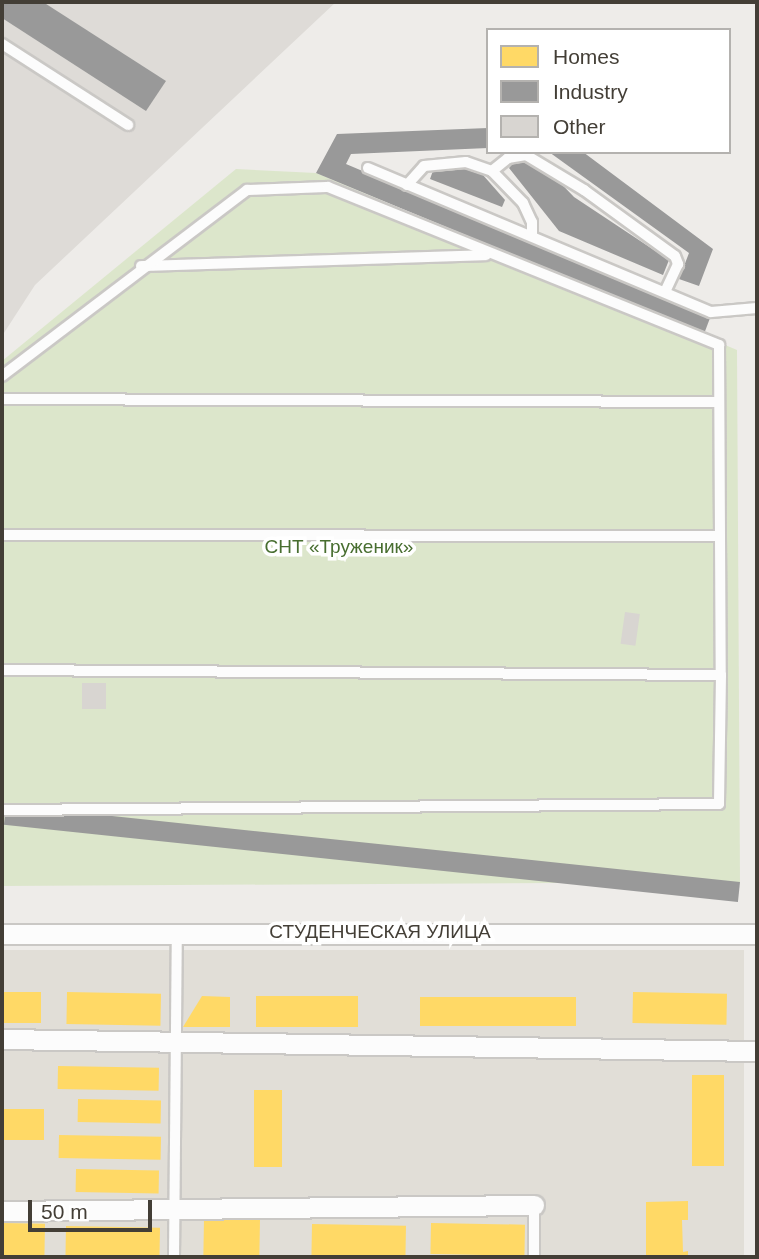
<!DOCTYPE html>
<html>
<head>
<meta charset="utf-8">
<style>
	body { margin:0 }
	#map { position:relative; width:759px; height:1259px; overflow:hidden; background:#eeece9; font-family:Arial,sans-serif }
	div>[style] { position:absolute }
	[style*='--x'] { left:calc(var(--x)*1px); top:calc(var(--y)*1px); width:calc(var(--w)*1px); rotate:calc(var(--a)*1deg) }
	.residential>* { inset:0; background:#e1ded7; transform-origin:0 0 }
	.industrial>* { inset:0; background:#dedbd7 }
	.green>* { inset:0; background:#dce6cb }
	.homes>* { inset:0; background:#ffd966; transform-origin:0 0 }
	.industry>* { inset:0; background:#999; transform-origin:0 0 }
	.building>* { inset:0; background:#d8d5d1; transform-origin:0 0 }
	.roads { filter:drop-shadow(2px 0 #cac8c5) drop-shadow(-2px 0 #cac8c5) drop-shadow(0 2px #cac8c5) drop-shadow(0 -2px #cac8c5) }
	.service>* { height:10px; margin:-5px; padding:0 5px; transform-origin:5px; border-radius:5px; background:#fcfcfc }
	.minor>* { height:19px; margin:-9.5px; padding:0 9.5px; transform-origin:9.5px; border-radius:9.5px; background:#fcfcfc }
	span { translate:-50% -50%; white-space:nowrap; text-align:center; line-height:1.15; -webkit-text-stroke:7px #fff; paint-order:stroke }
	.park-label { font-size:19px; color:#486e30 }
	.street-label { font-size:19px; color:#433e36 }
	.frame { position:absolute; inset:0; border:4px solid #433e36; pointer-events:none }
	.legend { position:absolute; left:486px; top:28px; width:245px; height:126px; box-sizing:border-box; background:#fff; border:2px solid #b4b2af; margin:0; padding:9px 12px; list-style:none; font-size:21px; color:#433e36 }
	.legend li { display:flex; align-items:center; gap:14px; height:35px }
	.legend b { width:35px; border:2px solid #b4b2af }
	.scale { position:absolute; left:28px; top:1200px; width:124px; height:32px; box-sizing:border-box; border:4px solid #433e36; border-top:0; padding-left:9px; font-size:21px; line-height:24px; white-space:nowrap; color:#433e36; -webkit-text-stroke:5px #fff; paint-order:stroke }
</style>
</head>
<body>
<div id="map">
	<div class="residential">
		<i style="left:2px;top:950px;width:742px;height:307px"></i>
	</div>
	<div class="industrial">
		<i style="clip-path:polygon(2px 2px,336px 2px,35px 285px,2px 336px)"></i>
	</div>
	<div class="green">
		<i style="clip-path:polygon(236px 169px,316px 173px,737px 350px,740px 882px,2px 886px,2px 361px)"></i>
	</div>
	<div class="homes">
		<i style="left:2px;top:992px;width:39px;height:31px"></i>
		<i style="left:67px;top:992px;width:94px;height:32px;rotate:1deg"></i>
		<i style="left:633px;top:992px;width:94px;height:31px;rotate:1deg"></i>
		<i style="clip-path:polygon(202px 996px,230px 997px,230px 1027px,183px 1027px)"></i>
		<i style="left:358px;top:996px;width:31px;height:102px;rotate:90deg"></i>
		<i style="left:420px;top:997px;width:156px;height:29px"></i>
		<i style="left:58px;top:1066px;width:101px;height:23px;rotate:1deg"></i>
		<i style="left:692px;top:1075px;width:32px;height:91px"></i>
		<i style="left:254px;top:1090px;width:28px;height:77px"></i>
		<i style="left:78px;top:1099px;width:83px;height:23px;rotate:1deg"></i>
		<i style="left:2px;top:1109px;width:42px;height:31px"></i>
		<i style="left:59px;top:1135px;width:102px;height:23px;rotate:1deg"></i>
		<i style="left:76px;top:1169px;width:83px;height:23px;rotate:1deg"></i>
		<i style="clip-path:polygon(688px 1201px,688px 1220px,682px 1220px,683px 1252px,688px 1251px,688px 1257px,646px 1257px,646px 1202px)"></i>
		<i style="left:204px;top:1219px;width:56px;height:36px;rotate:1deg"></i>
		<i style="left:2px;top:1223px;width:43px;height:32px;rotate:1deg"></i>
		<i style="left:431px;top:1223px;width:94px;height:31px;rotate:1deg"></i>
		<i style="left:312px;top:1224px;width:94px;height:32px;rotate:1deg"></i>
		<i style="left:66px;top:1226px;width:94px;height:31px;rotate:1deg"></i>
	</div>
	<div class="industry">
		<i style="clip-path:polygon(2px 2px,43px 2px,166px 81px,146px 111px,2px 18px)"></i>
		<i style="clip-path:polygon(488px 128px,488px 148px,351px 154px,346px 164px,710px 318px,704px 334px,316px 173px,337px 134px)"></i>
		<i style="clip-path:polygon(549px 152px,583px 152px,713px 249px,699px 286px,679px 279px,689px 253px)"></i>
		<i style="clip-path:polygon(517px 159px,545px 167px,574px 197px,669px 260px,663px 275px,559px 231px,509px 168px)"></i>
		<i style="clip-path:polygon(475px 166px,505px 200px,502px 207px,430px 179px,434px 168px)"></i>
		<i style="left:740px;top:882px;width:20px;height:738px;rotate:96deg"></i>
	</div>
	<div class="building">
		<i style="left:625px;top:612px;width:15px;height:32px;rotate:8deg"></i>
		<i style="left:82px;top:683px;width:24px;height:26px"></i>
	</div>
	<div class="roads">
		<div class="service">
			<i style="--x:2;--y:44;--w:150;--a:32.7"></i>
			<i style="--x:368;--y:168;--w:372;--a:22.8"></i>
			<i style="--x:711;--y:312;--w:46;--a:-5"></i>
			<i style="--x:492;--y:171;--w:21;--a:-39"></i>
			<i style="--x:508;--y:158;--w:18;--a:-9"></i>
			<i style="--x:526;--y:155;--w:68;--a:31.1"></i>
			<i style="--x:584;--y:190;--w:112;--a:36"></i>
			<i style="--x:675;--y:256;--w:9;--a:69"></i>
			<i style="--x:678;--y:264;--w:31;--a:115"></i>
			<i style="--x:407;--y:185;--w:25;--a:-48"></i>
			<i style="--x:424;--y:166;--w:42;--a:-5.4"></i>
			<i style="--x:466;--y:162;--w:28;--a:19"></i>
			<i style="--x:492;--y:171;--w:45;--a:45.9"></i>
			<i style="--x:523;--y:203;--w:21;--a:65"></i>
			<i style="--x:532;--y:222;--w:14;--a:90"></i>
			<i style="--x:141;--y:266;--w:345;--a:-1.8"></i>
			<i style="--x:2;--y:376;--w:308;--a:-37.2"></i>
			<i style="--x:247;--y:190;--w:81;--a:-2.1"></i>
			<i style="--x:328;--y:187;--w:422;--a:22"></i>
			<i style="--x:719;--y:345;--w:330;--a:89.7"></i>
			<i style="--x:721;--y:675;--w:129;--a:90.9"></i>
			<i style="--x:719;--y:804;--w:717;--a:179.52"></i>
			<i style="--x:2;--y:399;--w:716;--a:0.24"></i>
			<i style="--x:2;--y:535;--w:718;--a:0.08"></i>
			<i style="--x:2;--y:670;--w:719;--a:0.4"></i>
			<i style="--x:534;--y:1205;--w:52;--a:90"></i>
			<i style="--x:174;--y:1257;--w:324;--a:-89.5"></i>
		</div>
		<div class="minor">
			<i style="--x:2;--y:934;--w:755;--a:0"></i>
			<i style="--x:2;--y:1039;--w:755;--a:0.91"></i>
			<i style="--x:2;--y:1211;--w:532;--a:-0.65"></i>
		</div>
	</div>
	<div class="park-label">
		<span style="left:339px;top:547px">СНТ «Труженик»</span>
	</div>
	<div class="street-label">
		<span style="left:380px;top:932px">СТУДЕНЧЕСКАЯ УЛИЦА</span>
	</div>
	<div class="frame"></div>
	<ul class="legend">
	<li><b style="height:19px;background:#ffd966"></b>Homes</li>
	<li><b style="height:19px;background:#999"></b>Industry</li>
	<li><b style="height:19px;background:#d8d5d1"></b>Other</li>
	</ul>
	<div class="scale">50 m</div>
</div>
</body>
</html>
